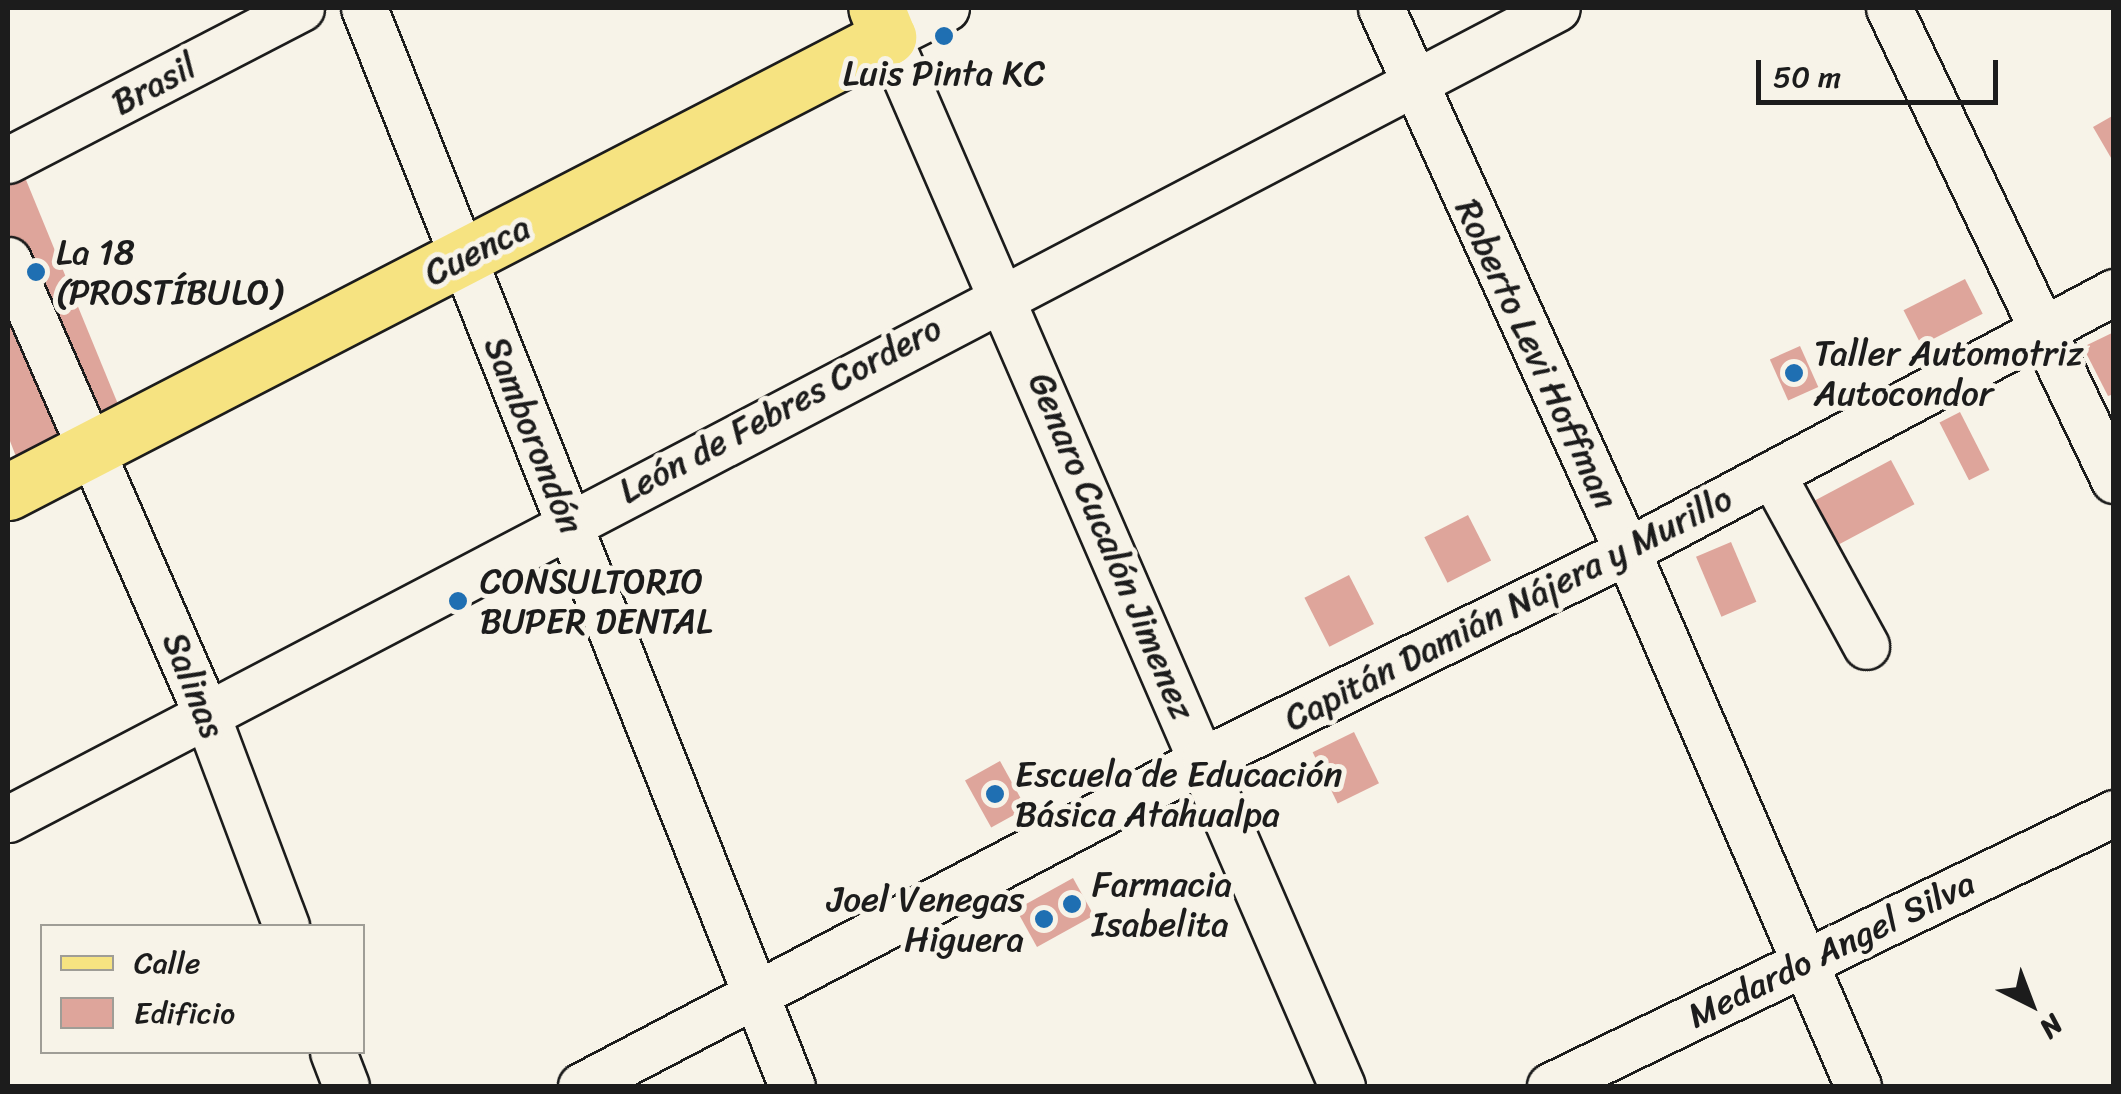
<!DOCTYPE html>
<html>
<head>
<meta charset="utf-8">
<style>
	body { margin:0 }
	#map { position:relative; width:2121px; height:1094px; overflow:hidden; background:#f7f3e8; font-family:Sriracha,sans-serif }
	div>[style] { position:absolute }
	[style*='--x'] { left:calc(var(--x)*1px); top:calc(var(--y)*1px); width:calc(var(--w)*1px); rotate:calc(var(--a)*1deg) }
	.building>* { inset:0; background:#dea59b; transform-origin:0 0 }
	.roads { filter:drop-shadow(2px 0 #1c1c1c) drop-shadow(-2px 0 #1c1c1c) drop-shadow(0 2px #1c1c1c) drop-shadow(0 -2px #1c1c1c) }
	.minor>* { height:45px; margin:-22.5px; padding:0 22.5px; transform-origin:22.5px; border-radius:22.5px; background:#f7f3e8 }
	.major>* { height:55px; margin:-27.5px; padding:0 27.5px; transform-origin:27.5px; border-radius:27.5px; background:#f6e381 }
	.dots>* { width:28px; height:28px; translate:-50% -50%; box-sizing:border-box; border:5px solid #f7f3e8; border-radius:50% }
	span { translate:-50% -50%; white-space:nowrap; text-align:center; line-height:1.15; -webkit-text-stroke:10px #f7f3e8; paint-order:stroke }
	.poi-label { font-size:35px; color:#1c1c1c }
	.left { translate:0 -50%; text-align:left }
	.right { translate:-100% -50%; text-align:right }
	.street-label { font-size:35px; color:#1c1c1c }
	.frame { position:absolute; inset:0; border:10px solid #1c1c1c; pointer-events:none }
	.legend { position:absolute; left:40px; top:924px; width:325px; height:130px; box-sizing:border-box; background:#f7f3e8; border:2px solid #9f9d96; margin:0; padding:12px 18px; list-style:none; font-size:30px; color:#1c1c1c }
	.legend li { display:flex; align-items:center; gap:20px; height:50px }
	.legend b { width:50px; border:2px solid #9f9d96 }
	.north { position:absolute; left:1981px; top:954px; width:100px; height:100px; -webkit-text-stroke:8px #f7f3e8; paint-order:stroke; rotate:138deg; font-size:28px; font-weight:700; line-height:40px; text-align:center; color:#1c1c1c }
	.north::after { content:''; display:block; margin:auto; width:35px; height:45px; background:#1c1c1c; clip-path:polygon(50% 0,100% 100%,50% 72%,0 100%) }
	.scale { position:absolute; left:1756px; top:60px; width:242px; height:45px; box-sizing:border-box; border:5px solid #1c1c1c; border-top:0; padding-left:12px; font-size:30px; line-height:35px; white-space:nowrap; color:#1c1c1c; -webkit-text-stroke:8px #f7f3e8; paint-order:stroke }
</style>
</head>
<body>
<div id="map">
	<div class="building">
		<i style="clip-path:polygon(2114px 115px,2114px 163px,2093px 127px)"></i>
		<i style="clip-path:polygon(8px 136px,120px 409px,17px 459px,8px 436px)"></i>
		<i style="left:1965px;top:279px;width:39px;height:69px;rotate:63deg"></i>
		<i style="clip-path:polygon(2114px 332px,2114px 394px,2108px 396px,2083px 347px)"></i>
		<i style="left:1800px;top:346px;width:45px;height:33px;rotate:66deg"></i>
		<i style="left:1960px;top:412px;width:65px;height:23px;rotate:63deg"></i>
		<i style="left:1891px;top:460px;width:50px;height:99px;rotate:62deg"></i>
		<i style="left:1468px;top:515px;width:51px;height:49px;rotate:63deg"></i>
		<i style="left:1731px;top:542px;width:65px;height:38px;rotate:67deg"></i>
		<i style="left:1349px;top:575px;width:55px;height:50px;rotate:63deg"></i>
		<i style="left:1354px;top:732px;width:57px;height:46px;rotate:64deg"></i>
		<i style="left:1000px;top:761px;width:54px;height:40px;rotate:61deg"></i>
		<i style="left:1073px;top:878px;width:43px;height:65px;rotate:61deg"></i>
	</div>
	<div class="roads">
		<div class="minor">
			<i style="--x:364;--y:8;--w:1160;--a:68.35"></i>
			<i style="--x:946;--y:8;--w:65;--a:153.4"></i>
			<i style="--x:888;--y:37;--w:1143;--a:66.6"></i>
			<i style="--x:1381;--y:8;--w:596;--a:65.63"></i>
			<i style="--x:1627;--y:551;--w:583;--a:66.65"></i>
			<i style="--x:1889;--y:8;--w:523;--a:64.51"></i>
			<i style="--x:8;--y:160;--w:330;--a:-27.4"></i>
			<i style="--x:8;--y:260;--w:494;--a:66.4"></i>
			<i style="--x:206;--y:713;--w:228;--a:69.4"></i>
			<i style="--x:1772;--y:474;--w:196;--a:61.3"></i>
			<i style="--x:8;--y:819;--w:1748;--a:-27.63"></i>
			<i style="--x:333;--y:1052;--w:36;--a:69"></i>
			<i style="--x:581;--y:1086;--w:704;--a:-27.66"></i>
			<i style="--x:1205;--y:759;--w:470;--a:-26.2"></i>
			<i style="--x:1627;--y:551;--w:552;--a:-28.01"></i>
			<i style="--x:1550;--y:1086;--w:627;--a:-25.83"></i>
		</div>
		<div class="major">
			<i style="--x:8;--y:492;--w:991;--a:-27.34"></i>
			<i style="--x:888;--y:37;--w:31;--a:-112"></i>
		</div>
	</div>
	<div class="dots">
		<i style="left:944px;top:36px;background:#1f6fb2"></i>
		<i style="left:36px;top:272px;background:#1f6fb2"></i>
		<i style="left:1794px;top:373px;background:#1f6fb2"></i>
		<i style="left:458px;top:601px;background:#1f6fb2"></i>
		<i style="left:995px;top:794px;background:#1f6fb2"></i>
		<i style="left:1072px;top:904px;background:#1f6fb2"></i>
		<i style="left:1044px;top:919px;background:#1f6fb2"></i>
	</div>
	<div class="poi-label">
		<span style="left:944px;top:73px">Luis Pinta KC</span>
		<span class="left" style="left:56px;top:272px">La 18<br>(PROSTÍBULO)</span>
		<span class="left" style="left:1814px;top:373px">Taller Automotriz<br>Autocondor</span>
		<span class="left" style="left:480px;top:601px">CONSULTORIO<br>BUPER DENTAL</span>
		<span class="left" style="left:1015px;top:794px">Escuela de Educación<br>Básica Atahualpa</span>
		<span class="left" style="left:1092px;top:904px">Farmacia<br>Isabelita</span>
		<span class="right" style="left:1024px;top:919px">Joel Venegas<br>Higuera</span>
	</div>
	<div class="street-label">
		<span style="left:154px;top:84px;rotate:-28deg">Brasil</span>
		<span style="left:477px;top:250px;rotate:-27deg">Cuenca</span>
		<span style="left:1537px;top:354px;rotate:65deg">Roberto Levi Hoffman</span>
		<span style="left:780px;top:409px;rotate:-28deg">León de Febres Cordero</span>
		<span style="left:534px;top:435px;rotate:68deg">Samborondón</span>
		<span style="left:1112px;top:546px;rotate:67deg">Genaro Cucalón Jimenez</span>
		<span style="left:1508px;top:608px;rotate:-27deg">Capitán Damián Nájera y Murillo</span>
		<span style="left:194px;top:685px;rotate:68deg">Salinas</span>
		<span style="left:1831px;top:949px;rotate:-26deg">Medardo Angel Silva</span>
	</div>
	<div class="frame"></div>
	<ul class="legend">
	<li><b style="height:12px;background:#f6e381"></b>Calle</li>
	<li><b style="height:28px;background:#dea59b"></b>Edificio</li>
	</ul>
	<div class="north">N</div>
	<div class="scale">50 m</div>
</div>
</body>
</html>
